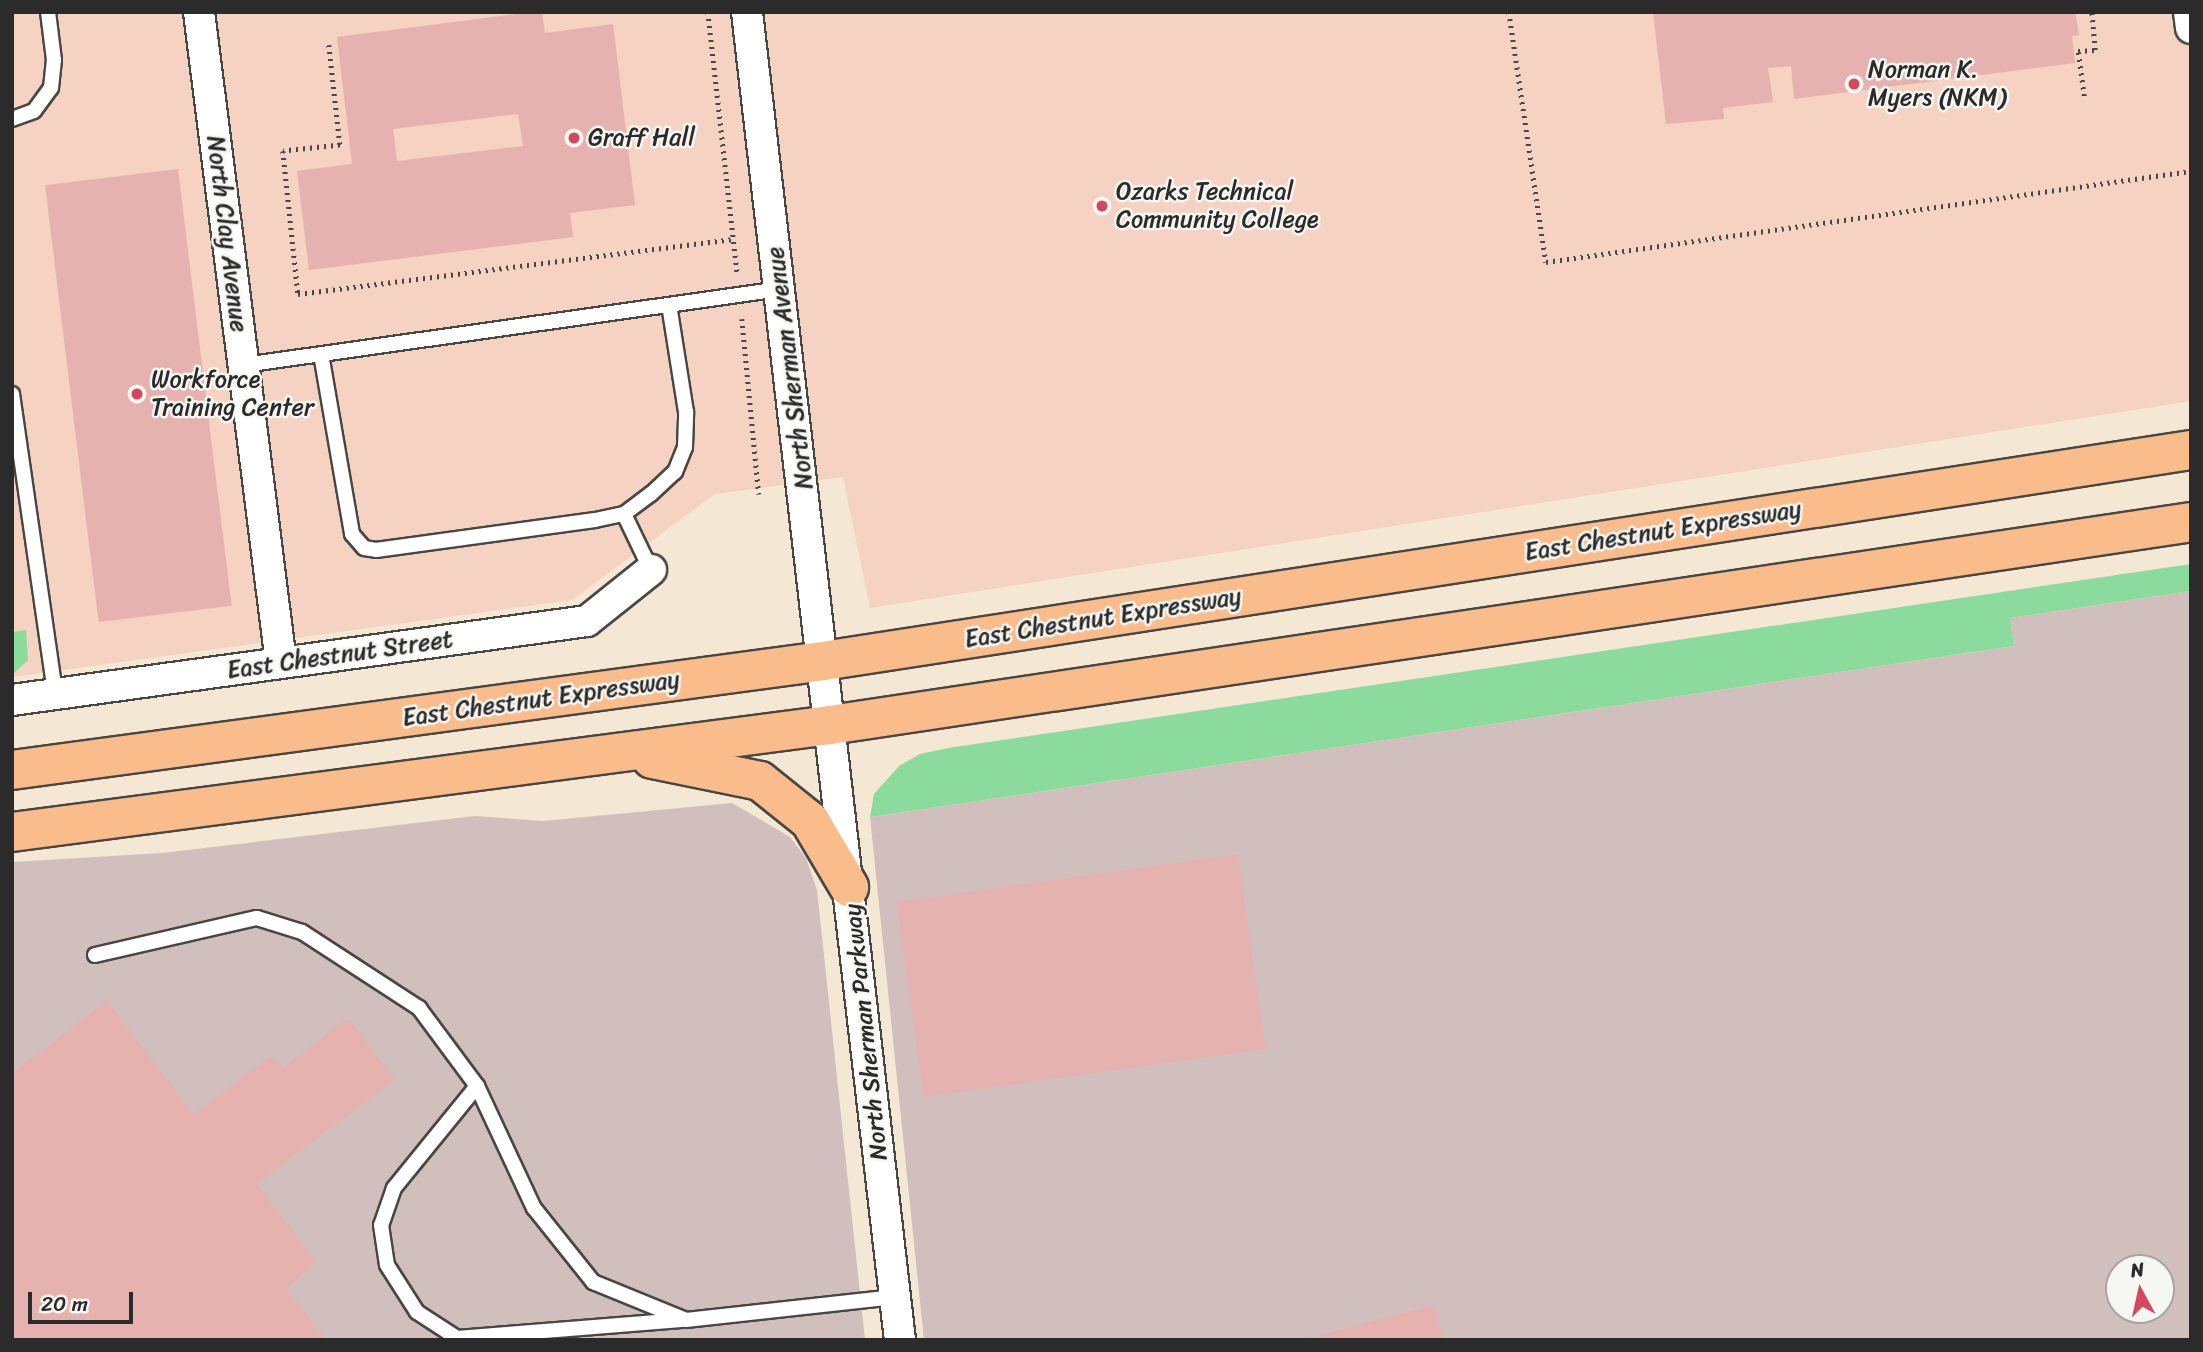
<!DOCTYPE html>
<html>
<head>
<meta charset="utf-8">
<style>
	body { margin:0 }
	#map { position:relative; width:2203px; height:1352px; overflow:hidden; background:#f4e7d4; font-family:Sriracha,sans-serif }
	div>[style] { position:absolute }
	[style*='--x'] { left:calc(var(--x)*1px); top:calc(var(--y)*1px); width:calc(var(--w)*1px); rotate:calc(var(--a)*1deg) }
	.built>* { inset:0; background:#f5d2c2 }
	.industrial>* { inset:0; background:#d1bfbd }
	.green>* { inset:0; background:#8bdc9c }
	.building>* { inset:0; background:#e5b2af; transform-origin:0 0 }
	.path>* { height:4.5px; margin-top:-2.25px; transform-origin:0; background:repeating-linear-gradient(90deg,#494744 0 2px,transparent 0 7px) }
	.roads { filter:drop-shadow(2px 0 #494744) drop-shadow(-2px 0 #494744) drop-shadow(0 2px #494744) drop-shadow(0 -2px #494744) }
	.lane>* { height:14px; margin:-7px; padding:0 7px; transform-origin:7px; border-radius:7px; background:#fff }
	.street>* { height:30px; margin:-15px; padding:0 15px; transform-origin:15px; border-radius:15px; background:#fff }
	.primary>* { height:38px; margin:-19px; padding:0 19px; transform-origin:19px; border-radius:19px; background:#f9bc8a }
	.dots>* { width:19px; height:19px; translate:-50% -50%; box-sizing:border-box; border:4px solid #f6f6f2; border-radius:50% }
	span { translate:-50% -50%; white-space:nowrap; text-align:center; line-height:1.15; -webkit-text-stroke:5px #f6f6f2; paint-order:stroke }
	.poi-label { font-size:24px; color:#2b2b2b }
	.left { translate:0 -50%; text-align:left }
	.street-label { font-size:24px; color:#2b2b2b }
	.frame { position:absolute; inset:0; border:14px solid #2b2b2b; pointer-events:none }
	.north { position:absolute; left:2105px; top:1254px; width:70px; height:70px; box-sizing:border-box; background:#f6f6f2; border:2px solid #a5a5a2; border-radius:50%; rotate:352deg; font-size:19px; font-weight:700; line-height:28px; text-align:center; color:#2b2b2b }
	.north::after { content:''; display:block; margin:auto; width:24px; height:32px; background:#d1495b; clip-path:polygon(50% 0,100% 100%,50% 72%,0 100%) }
	.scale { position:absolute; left:28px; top:1292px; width:105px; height:32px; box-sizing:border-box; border:4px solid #2b2b2b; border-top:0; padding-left:9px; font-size:21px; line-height:24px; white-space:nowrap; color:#2b2b2b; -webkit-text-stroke:5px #f6f6f2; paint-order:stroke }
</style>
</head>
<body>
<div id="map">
	<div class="built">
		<i style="clip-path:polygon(12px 12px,2191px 12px,2191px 401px,870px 608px,843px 477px,715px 494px,572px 600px,12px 677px)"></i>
	</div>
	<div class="industrial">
		<i style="clip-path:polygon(evenodd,2191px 591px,2191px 1340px,924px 1340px,870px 817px,2014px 646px,2010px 618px,2191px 591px,2119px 1268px,2161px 1268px,2161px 1310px,2119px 1310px,2119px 1268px)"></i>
		<i style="clip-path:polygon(732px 803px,790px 837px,806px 858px,817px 890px,865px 1340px,12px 1340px,12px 862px,162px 853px,475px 816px,543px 821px)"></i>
	</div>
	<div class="green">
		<i style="clip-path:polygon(2191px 564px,2191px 591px,2010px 618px,2014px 646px,870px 817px,874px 794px,899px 766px,920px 754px,948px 748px)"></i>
		<i style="clip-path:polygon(26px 630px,28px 660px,12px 675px,12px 632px)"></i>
	</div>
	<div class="building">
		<i style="clip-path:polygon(evenodd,532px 12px,542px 12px,545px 33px,613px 24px,635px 205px,570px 213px,573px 237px,309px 270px,297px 171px,352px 164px,337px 37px,532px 12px,518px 114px,523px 146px,397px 161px,393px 129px,518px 114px)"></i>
		<i style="clip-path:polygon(1653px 12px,2075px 12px,2079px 35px,2072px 36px,2075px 63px,1794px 99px,1791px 66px,1768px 68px,1773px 102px,1723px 108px,1724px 119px,1666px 124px)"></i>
		<i style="left:178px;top:169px;width:440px;height:134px;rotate:83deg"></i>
		<i style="left:1238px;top:854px;width:197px;height:345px;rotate:82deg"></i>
		<i style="clip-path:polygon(107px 1001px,194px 1114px,269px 1057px,284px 1067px,343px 1021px,350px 1020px,395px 1079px,257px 1184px,317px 1262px,287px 1289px,326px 1340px,12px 1340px,12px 1073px)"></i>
		<i style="clip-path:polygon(1434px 1305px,1443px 1340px,1305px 1340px,1305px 1339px)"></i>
	</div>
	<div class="path">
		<i style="--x:558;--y:12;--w:22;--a:0"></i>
		<i style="--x:708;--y:12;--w:262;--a:83.6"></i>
		<i style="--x:1509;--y:12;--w:253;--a:81.6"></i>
		<i style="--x:1546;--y:262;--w:651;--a:-8.03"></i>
		<i style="--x:329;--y:45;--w:101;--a:83.7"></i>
		<i style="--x:340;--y:145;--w:57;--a:174"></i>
		<i style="--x:283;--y:151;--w:144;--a:84"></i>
		<i style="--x:298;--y:294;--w:437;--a:-7.2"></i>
		<i style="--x:2084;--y:96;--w:45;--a:-97.6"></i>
		<i style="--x:2078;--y:51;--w:17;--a:-3"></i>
		<i style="--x:2095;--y:50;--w:38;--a:-95"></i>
		<i style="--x:742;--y:319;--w:176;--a:84.5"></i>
	</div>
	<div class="roads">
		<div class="lane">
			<i style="--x:12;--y:119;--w:23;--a:-20"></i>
			<i style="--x:34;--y:111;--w:29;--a:-54"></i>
			<i style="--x:51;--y:88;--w:28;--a:-84"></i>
			<i style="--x:54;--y:60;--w:48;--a:-97.1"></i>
			<i style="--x:321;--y:354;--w:183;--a:80.2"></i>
			<i style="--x:352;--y:534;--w:18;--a:49"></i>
			<i style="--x:364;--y:548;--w:12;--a:9"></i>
			<i style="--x:376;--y:550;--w:221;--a:-7.8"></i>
			<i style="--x:595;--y:520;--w:30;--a:-12"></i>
			<i style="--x:624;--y:514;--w:34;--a:-37"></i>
			<i style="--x:651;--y:494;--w:33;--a:-43"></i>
			<i style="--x:675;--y:472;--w:27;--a:-68"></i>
			<i style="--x:685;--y:447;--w:35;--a:-88"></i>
			<i style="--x:686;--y:412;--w:108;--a:-99"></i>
			<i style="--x:244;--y:365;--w:542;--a:-8.06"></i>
			<i style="--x:12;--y:394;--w:303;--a:81.8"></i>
			<i style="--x:624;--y:514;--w:62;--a:64.3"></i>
			<i style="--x:95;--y:955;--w:166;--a:-12.9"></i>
			<i style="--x:257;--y:918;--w:47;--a:17.3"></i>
			<i style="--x:302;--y:932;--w:140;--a:33"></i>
			<i style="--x:419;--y:1008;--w:97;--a:53.4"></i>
			<i style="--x:477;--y:1086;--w:135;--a:65"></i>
			<i style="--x:534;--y:1208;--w:95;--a:51.4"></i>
			<i style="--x:593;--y:1282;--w:100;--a:22.2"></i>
			<i style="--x:686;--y:1320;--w:210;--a:-6.3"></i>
			<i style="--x:477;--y:1086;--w:132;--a:129.1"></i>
			<i style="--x:394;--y:1188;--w:39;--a:109"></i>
			<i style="--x:381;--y:1225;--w:40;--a:81.5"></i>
			<i style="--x:387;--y:1265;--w:56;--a:57.4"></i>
			<i style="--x:417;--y:1312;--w:48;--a:33"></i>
			<i style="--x:457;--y:1338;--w:225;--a:-4.6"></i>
		</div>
		<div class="street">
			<i style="--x:199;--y:12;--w:656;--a:82.82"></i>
			<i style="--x:747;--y:12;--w:1337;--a:83.43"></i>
			<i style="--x:2189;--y:12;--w:16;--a:83"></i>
			<i style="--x:12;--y:700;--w:580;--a:-7.82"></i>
			<i style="--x:587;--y:621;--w:82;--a:-38.6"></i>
		</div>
		<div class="primary">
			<i style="--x:652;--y:759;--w:110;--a:11.5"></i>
			<i style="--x:760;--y:781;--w:64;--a:38.7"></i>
			<i style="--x:810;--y:821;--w:77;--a:59.4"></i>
			<i style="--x:12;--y:770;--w:818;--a:-7.65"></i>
			<i style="--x:823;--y:661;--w:1384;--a:-8.77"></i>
			<i style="--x:12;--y:832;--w:825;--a:-7.45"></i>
			<i style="--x:830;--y:725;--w:1376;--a:-8.48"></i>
		</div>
	</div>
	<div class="dots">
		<i style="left:1854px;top:84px;background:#d1495b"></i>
		<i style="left:574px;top:138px;background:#d1495b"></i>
		<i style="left:1102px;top:206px;background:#d1495b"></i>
		<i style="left:137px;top:394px;background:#d1495b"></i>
	</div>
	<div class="poi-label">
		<span class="left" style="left:1868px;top:84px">Norman K.<br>Myers (NKM)</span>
		<span class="left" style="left:588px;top:138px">Graff Hall</span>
		<span class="left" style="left:1116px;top:206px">Ozarks Technical<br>Community College</span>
		<span class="left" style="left:151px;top:394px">Workforce<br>Training Center</span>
	</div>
	<div class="street-label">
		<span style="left:227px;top:234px;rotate:83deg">North Clay Avenue</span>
		<span style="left:790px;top:368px;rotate:-97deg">North Sherman Avenue</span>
		<span style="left:1663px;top:531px;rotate:-9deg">East Chestnut Expressway</span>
		<span style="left:1103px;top:618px;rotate:-9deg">East Chestnut Expressway</span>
		<span style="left:340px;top:655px;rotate:-8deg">East Chestnut Street</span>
		<span style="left:541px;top:699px;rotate:-8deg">East Chestnut Expressway</span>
		<span style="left:866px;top:1032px;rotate:-96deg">North Sherman Parkway</span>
	</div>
	<div class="frame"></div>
	<div class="north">N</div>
	<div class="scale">20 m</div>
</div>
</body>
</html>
